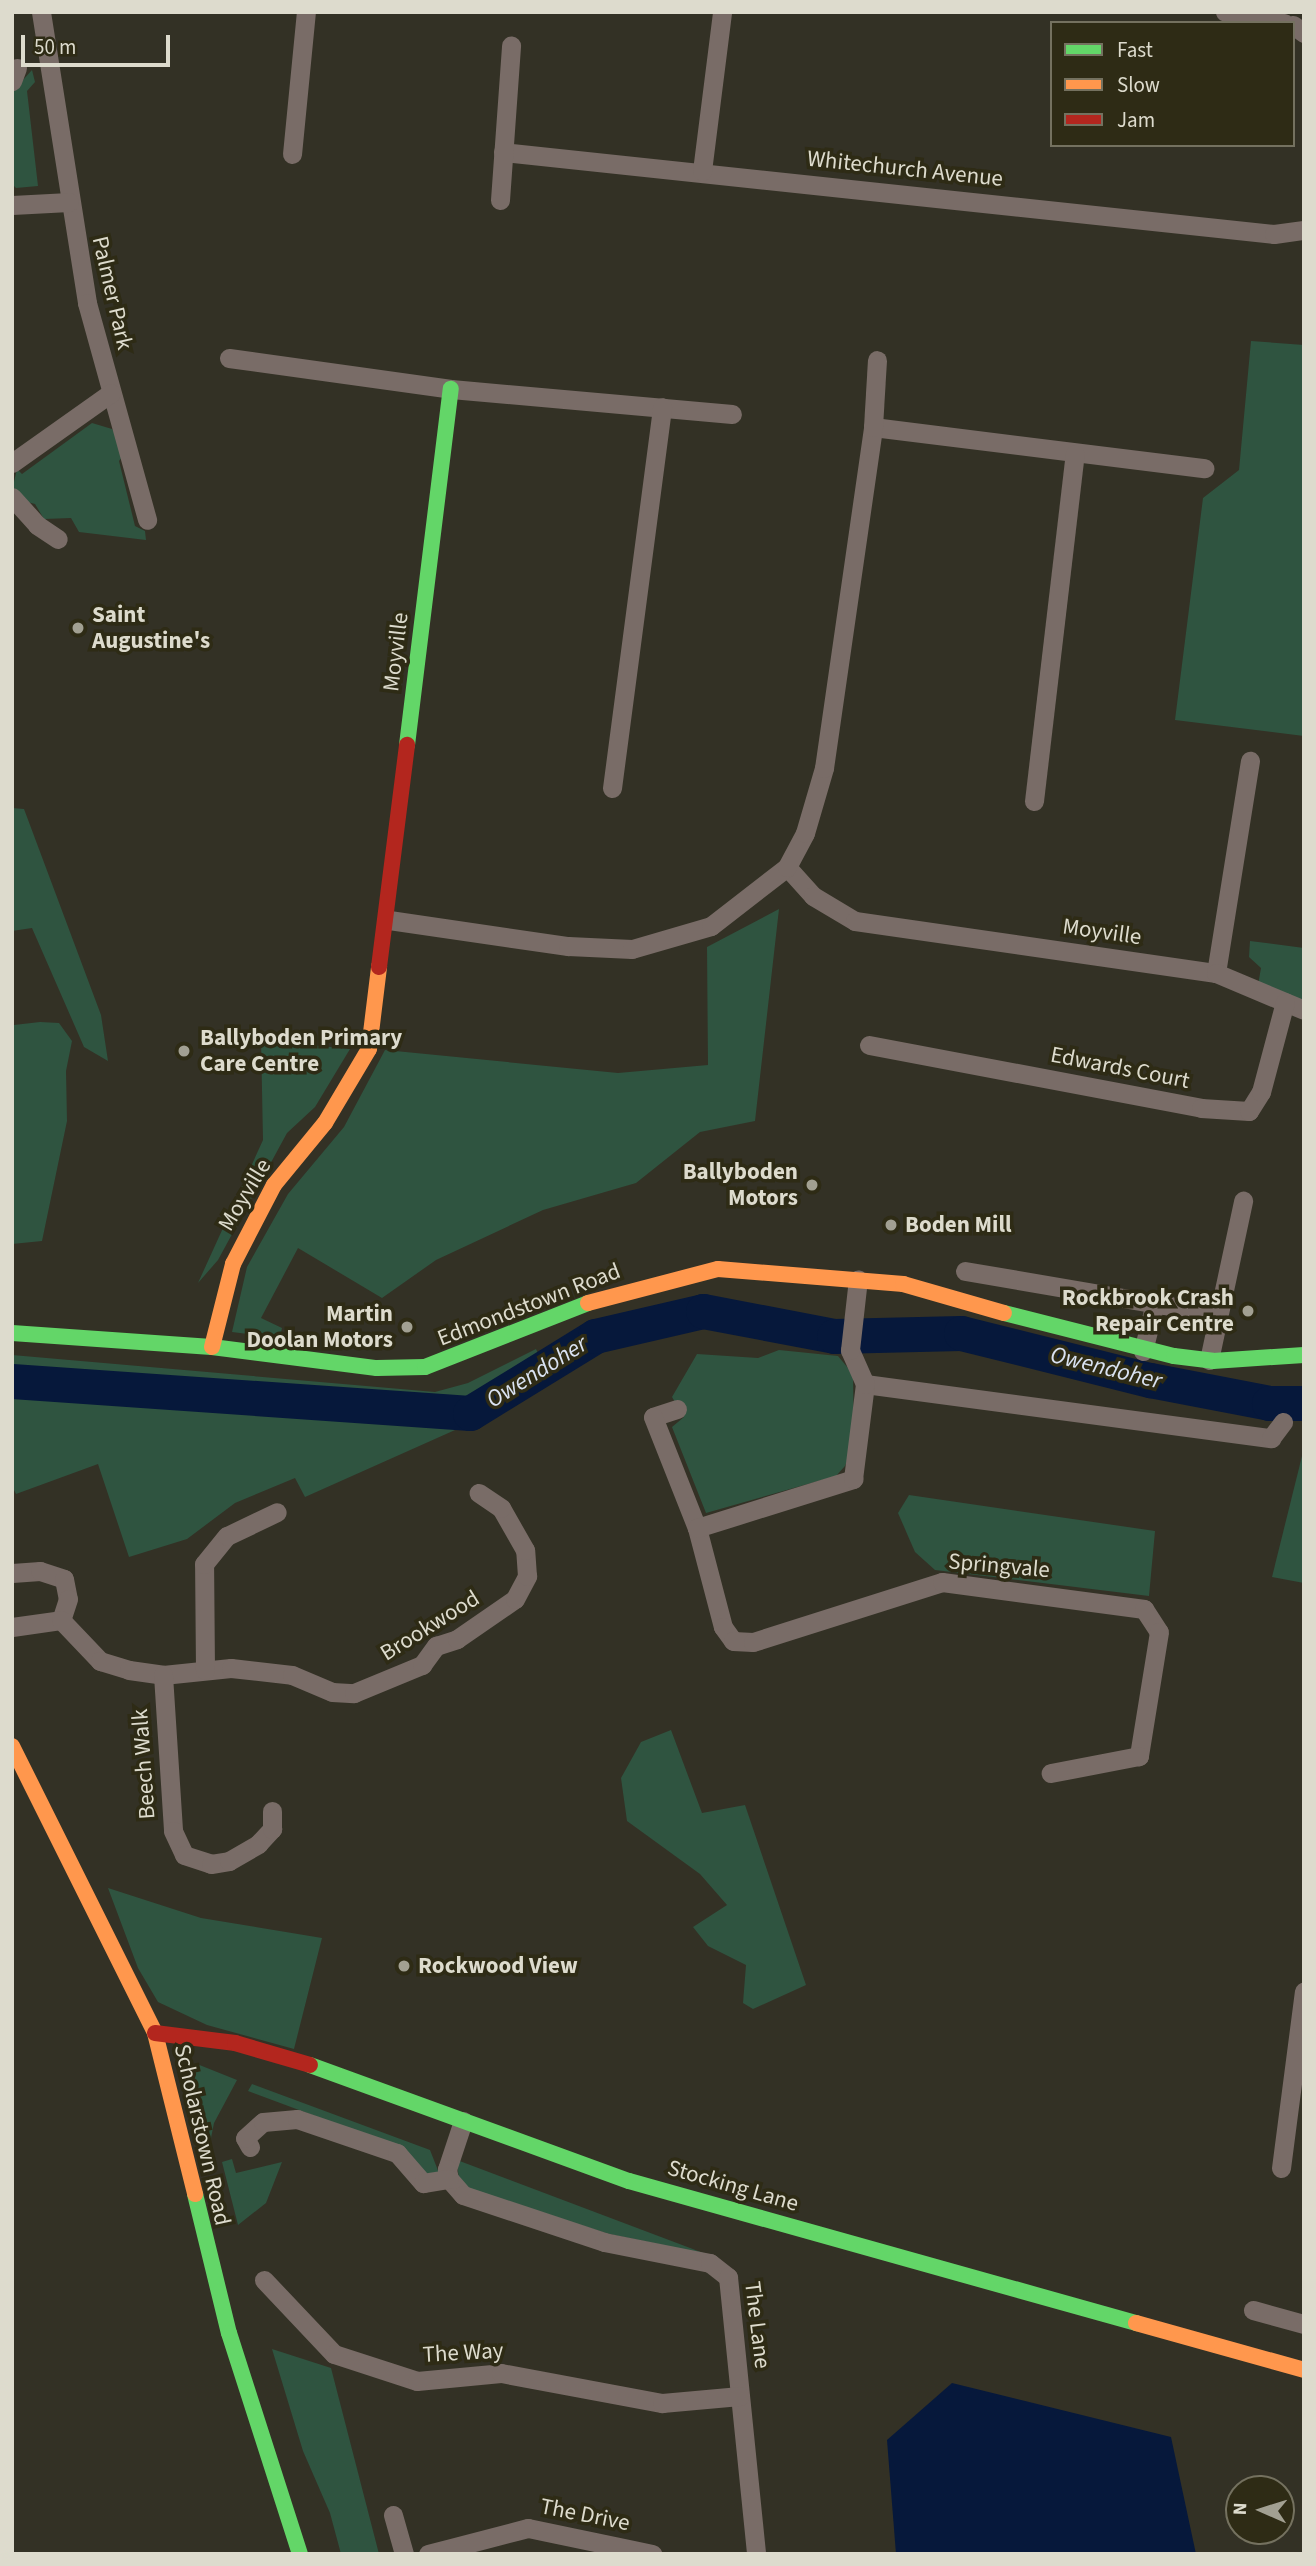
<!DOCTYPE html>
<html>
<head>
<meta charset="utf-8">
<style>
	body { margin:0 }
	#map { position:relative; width:1316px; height:2566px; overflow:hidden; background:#333125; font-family:"Source Sans 3",sans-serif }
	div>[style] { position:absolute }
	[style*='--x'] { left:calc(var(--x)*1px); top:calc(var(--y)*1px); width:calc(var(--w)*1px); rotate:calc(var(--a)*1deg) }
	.green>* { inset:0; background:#2f5440 }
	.water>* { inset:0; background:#06183b }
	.river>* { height:35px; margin:-17.5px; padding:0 17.5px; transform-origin:17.5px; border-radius:17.5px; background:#06183b }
	.street>* { height:19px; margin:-9.5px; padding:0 9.5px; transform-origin:9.5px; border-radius:9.5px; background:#796c67 }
	.fast>* { height:16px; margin:-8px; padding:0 8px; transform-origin:8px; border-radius:8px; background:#63d668 }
	.slow>* { height:16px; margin:-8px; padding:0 8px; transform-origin:8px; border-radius:8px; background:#ff974d }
	.jam>* { height:16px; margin:-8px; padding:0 8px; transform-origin:8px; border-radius:8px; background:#b3261e }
	.dots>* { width:19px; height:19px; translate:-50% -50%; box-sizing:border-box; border:4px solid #2e2b15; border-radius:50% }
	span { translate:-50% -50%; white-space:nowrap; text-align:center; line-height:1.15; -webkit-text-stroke:7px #2e2b15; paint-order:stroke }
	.street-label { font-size:23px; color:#dddbcd }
	.poi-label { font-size:23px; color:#dddbcd; font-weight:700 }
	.left { translate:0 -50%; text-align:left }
	.right { translate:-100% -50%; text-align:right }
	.water-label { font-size:24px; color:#dae3f2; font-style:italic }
	.frame { position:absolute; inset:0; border:14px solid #dddbcd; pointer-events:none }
	.legend { position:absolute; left:1050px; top:21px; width:245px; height:126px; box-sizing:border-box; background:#2e2b15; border:2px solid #74715f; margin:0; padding:9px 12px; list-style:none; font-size:21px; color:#dddbcd }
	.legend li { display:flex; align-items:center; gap:14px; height:35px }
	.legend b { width:35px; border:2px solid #74715f }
	.north { position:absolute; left:1225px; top:2475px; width:70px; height:70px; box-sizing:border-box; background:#2e2b15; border:2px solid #74715f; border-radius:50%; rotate:273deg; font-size:19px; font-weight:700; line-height:28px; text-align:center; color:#dddbcd }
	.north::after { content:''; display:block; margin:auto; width:24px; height:32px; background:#a2a092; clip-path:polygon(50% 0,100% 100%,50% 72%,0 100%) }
	.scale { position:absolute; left:21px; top:35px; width:149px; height:32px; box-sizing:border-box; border:4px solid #dddbcd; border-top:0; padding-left:9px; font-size:21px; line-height:24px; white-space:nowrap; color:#dddbcd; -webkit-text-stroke:5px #2e2b15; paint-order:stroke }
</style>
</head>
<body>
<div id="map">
	<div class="green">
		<i style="clip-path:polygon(32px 70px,35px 82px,27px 91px,38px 186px,16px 188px,12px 184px,12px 92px)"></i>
		<i style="clip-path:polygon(1251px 341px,1304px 345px,1304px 736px,1175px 720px,1203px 498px,1239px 470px)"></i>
		<i style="clip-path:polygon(92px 423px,112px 429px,118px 438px,125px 453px,119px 461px,135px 526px,145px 531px,146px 540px,79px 532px,71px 518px,44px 519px,35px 504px,20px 500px,13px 486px,17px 469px,22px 474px)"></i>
		<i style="clip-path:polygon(12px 808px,24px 809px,101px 1015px,108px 1061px,84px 1047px,32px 928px,12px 931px)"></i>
		<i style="clip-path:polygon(779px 909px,755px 1121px,700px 1132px,636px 1183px,543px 1210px,436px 1260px,382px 1298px,298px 1248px,261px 1318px,282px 1328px,280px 1338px,232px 1332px,247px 1267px,288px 1194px,344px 1127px,385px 1050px,618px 1073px,708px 1065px,707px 947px)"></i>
		<i style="clip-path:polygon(1250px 941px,1304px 948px,1304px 1005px,1258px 985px,1261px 968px,1249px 957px)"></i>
		<i style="clip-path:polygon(40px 1022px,59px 1023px,72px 1041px,66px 1071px,67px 1121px,42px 1241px,12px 1244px,12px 1036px,14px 1025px)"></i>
		<i style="clip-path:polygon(261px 1040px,350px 1049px,315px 1107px,287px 1133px,218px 1260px,198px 1283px,263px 1140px)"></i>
		<i style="clip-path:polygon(536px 1349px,549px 1378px,473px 1422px,305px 1497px,295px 1478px,235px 1503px,187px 1539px,129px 1557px,98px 1464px,16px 1494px,12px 1486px,12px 1355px,435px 1392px,468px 1383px)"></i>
		<i style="clip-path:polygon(779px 1350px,838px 1356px,853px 1374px,854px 1442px,845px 1466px,836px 1476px,706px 1513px,672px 1427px,684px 1417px,672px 1397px,697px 1354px,758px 1358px)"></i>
		<i style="clip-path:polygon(1304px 1448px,1304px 1583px,1272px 1577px)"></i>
		<i style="clip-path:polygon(909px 1495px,1155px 1531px,1149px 1596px,935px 1570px,915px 1552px,898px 1513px)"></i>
		<i style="clip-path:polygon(671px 1730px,702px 1813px,745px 1805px,806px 1985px,753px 2009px,743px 2003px,746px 1965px,708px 1946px,693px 1927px,727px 1905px,700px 1874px,627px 1821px,621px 1778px,641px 1742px)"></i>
		<i style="clip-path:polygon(108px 1888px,201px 1918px,322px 1938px,294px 2049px,207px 2025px,158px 2002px,138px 1968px)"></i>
		<i style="clip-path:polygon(197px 2064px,237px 2080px,214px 2123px,209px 2148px,192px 2076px)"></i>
		<i style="clip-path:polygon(252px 2084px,430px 2150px,439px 2173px,430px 2177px,401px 2148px,248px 2091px)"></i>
		<i style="clip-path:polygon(232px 2159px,236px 2173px,282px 2162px,266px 2203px,238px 2225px,222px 2162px)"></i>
		<i style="clip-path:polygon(457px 2160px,706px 2254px,609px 2234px,468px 2190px,459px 2181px)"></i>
		<i style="clip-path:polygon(272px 2349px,331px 2368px,379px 2554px,341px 2554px,330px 2513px,303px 2451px)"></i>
	</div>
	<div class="water">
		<i style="clip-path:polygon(952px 2383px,1171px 2437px,1196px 2554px,896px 2554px,887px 2440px)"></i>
	</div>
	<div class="river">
		<i style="--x:12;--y:1381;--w:459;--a:4"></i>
		<i style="--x:470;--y:1413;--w:147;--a:-31.6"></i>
		<i style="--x:595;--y:1336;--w:111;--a:-13"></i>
		<i style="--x:703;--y:1311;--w:133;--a:10.8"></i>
		<i style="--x:834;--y:1336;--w:127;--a:-1.4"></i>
		<i style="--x:961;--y:1333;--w:195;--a:14"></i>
		<i style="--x:1150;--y:1380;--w:121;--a:10.9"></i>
		<i style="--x:1269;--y:1403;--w:35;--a:0"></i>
	</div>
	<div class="street">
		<i style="--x:41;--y:12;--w:295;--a:81"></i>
		<i style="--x:87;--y:303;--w:225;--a:74.5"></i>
		<i style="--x:1225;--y:12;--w:60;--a:10.6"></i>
		<i style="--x:1293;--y:25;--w:14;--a:36"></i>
		<i style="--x:12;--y:81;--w:14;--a:-69"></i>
		<i style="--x:503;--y:152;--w:775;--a:6.07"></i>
		<i style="--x:1274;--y:234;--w:30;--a:-8"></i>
		<i style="--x:292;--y:154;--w:143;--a:-84.4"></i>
		<i style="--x:702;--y:171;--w:160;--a:-82.8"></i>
		<i style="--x:500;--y:200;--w:155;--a:-85.9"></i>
		<i style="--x:12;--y:205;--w:57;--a:-3"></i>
		<i style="--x:229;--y:358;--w:224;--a:7.9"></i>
		<i style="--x:451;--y:389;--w:282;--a:5.1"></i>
		<i style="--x:873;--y:427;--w:334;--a:7.1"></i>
		<i style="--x:12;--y:463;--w:121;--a:-35.3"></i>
		<i style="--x:12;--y:497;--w:38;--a:48"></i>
		<i style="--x:37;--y:525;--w:25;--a:34"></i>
		<i style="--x:612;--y:788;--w:384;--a:-82.5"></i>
		<i style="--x:1034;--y:801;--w:349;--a:-83.3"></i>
		<i style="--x:787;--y:867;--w:39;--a:48"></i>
		<i style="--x:813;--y:896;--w:49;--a:30.8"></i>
		<i style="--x:855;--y:921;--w:365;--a:8.2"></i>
		<i style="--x:1216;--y:973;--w:215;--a:-80.9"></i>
		<i style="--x:389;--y:920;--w:181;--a:8.3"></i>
		<i style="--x:568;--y:946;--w:64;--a:2.7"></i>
		<i style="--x:632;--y:949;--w:82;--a:-16.2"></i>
		<i style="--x:711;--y:926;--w:96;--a:-37.8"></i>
		<i style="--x:787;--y:867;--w:38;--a:-62"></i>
		<i style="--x:805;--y:833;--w:68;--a:-73.7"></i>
		<i style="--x:824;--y:768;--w:345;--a:-81.8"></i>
		<i style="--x:873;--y:427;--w:67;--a:-86.6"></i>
		<i style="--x:1216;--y:973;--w:95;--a:22.8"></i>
		<i style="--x:869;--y:1045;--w:338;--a:10.7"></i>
		<i style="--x:1201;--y:1108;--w:48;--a:3.6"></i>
		<i style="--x:1249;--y:1111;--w:22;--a:-58"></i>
		<i style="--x:1261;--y:1092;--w:93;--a:-75.1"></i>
		<i style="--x:965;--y:1271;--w:244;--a:9.7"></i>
		<i style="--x:1143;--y:1351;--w:49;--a:-76"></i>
		<i style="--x:1209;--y:1360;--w:163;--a:-77.9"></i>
		<i style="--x:865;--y:1384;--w:410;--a:7.6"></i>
		<i style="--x:1271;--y:1438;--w:20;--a:-53"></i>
		<i style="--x:677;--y:1409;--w:25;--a:162"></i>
		<i style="--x:653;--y:1417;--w:119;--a:68.4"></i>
		<i style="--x:697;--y:1528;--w:102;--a:75.3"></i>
		<i style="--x:723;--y:1627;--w:17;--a:54"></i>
		<i style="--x:733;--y:1641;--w:20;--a:3"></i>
		<i style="--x:753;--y:1642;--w:198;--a:-17.6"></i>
		<i style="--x:942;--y:1582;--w:204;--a:7.6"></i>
		<i style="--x:1144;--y:1609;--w:27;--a:57"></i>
		<i style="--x:1159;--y:1632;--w:126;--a:99.2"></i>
		<i style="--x:1139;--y:1756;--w:90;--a:169.1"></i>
		<i style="--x:697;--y:1528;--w:164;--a:-17.4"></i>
		<i style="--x:853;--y:1479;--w:96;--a:-82.8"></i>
		<i style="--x:865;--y:1384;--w:37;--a:-114"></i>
		<i style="--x:850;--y:1350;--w:71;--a:-83.6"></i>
		<i style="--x:12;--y:1573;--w:28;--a:-4"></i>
		<i style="--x:40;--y:1571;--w:25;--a:18"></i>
		<i style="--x:64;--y:1579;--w:20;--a:79"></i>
		<i style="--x:68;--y:1599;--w:22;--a:108"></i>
		<i style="--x:12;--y:1627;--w:49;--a:-8.1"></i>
		<i style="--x:61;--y:1620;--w:57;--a:46.4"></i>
		<i style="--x:100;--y:1661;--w:30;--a:17"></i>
		<i style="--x:129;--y:1670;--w:34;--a:8"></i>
		<i style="--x:163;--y:1675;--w:68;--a:-5.9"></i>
		<i style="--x:231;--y:1668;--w:61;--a:6.5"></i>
		<i style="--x:292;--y:1675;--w:43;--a:23"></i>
		<i style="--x:332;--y:1692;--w:22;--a:3"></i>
		<i style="--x:354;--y:1693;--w:74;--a:-22.4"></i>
		<i style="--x:422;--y:1665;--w:24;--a:-54"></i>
		<i style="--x:436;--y:1646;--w:22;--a:-18"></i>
		<i style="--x:457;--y:1639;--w:70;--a:-34.6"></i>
		<i style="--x:515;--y:1599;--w:26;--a:-62"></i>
		<i style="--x:527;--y:1576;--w:26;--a:-94"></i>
		<i style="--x:525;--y:1550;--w:48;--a:-119.7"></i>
		<i style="--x:501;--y:1508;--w:27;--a:-146"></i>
		<i style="--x:205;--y:1670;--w:106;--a:-90.5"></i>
		<i style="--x:204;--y:1564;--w:36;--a:-51"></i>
		<i style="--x:227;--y:1536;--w:55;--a:-25.6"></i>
		<i style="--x:163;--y:1675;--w:156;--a:86.3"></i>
		<i style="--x:173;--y:1831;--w:26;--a:65"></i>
		<i style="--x:184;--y:1855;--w:28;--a:18"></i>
		<i style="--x:211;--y:1864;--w:18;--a:-9"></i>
		<i style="--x:229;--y:1861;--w:34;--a:-30"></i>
		<i style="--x:258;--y:1844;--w:21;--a:-47"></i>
		<i style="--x:272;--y:1829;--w:18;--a:-90"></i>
		<i style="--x:463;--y:2121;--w:51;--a:108.4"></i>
		<i style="--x:447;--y:2169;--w:10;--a:79"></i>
		<i style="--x:449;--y:2179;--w:21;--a:49"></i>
		<i style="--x:463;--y:2195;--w:149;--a:18.4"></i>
		<i style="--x:604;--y:2242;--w:108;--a:11.2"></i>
		<i style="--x:710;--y:2263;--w:23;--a:38"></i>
		<i style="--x:728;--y:2277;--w:278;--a:84.2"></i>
		<i style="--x:250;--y:2147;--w:10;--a:-119"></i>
		<i style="--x:245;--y:2138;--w:24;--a:-42"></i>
		<i style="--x:263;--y:2122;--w:34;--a:-5"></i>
		<i style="--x:297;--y:2119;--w:106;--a:18.8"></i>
		<i style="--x:397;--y:2153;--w:40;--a:49"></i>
		<i style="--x:423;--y:2183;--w:26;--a:-9"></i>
		<i style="--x:1281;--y:2168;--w:178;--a:-82.6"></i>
		<i style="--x:264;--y:2280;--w:102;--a:46.6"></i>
		<i style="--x:334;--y:2354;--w:87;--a:18"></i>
		<i style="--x:417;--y:2381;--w:84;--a:-5.4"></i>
		<i style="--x:501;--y:2373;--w:164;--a:10.6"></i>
		<i style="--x:662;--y:2403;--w:78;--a:-5.1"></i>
		<i style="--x:1253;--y:2310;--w:53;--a:15.4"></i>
		<i style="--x:393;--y:2515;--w:41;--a:74.2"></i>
		<i style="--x:428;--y:2554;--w:103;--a:-14.6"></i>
		<i style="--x:528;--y:2528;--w:127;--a:11.8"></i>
	</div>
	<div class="fast">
		<i style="--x:407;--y:745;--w:359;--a:-83"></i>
		<i style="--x:1004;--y:1313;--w:175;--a:14.2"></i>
		<i style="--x:1174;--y:1356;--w:39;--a:7"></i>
		<i style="--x:1213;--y:1361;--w:91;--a:-3.8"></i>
		<i style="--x:12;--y:1333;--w:200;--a:4"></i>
		<i style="--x:212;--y:1347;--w:166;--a:7.3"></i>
		<i style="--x:377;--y:1368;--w:48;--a:-1.2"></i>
		<i style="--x:425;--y:1367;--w:175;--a:-21.4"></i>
		<i style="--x:310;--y:2065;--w:339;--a:20"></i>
		<i style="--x:629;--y:2181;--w:527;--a:15.65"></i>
		<i style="--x:195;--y:2194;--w:143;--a:76.3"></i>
		<i style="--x:229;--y:2333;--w:232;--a:72.2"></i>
	</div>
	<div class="slow">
		<i style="--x:588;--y:1303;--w:134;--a:-14.7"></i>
		<i style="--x:718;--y:1269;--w:186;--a:4.6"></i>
		<i style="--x:903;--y:1284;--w:105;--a:16"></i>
		<i style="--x:212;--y:1347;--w:86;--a:-75.8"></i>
		<i style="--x:233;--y:1264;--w:89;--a:-62.6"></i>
		<i style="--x:274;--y:1185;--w:80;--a:-50.6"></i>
		<i style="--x:325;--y:1123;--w:86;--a:-59.3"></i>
		<i style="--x:369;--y:1049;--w:83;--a:-83"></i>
		<i style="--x:12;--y:1746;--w:321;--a:63.5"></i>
		<i style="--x:155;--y:2033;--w:166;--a:76"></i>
		<i style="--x:1136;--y:2323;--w:174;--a:15.6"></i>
	</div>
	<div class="jam">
		<i style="--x:379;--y:967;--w:224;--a:-82.8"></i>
		<i style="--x:155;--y:2033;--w:81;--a:7.1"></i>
		<i style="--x:235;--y:2043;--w:78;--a:16.3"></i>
	</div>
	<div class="dots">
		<i style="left:78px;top:628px;background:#a2a092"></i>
		<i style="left:184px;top:1051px;background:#a2a092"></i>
		<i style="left:812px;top:1185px;background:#a2a092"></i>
		<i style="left:891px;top:1225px;background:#a2a092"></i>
		<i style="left:1248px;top:1311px;background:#a2a092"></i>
		<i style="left:407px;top:1327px;background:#a2a092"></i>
		<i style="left:404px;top:1966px;background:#a2a092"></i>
	</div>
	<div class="street-label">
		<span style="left:905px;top:169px;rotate:6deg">Whitechurch Avenue</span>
		<span style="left:112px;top:293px;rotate:77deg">Palmer Park</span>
		<span style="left:396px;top:652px;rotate:-83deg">Moyville</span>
		<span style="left:1102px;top:932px;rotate:8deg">Moyville</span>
		<span style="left:1120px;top:1068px;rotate:11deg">Edwards Court</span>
		<span style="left:245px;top:1195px;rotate:-59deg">Moyville</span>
		<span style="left:529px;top:1305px;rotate:-21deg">Edmondstown Road</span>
		<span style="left:999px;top:1566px;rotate:5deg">Springvale</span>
		<span style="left:430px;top:1626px;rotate:-32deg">Brookwood</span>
		<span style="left:144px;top:1764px;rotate:-94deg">Beech Walk</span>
		<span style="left:202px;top:2135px;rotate:77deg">Scholarstown Road</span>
		<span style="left:733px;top:2186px;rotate:16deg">Stocking Lane</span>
		<span style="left:757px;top:2325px;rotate:83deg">The Lane</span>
		<span style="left:463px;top:2353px;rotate:-3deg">The Way</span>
		<span style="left:585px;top:2515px;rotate:11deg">The Drive</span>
	</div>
	<div class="poi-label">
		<span class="left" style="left:92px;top:628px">Saint<br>Augustine's</span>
		<span class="left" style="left:200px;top:1051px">Ballyboden Primary<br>Care Centre</span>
		<span class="right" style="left:798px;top:1185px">Ballyboden<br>Motors</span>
		<span class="left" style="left:905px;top:1225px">Boden Mill</span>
		<span class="right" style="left:1234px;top:1311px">Rockbrook Crash<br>Repair Centre</span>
		<span class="right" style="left:393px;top:1327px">Martin<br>Doolan Motors</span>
		<span class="left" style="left:418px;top:1966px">Rockwood View</span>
	</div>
	<div class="water-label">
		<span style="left:1106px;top:1368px;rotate:14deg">Owendoher</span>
		<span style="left:537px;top:1372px;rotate:-32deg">Owendoher</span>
	</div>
	<div class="frame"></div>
	<ul class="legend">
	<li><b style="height:9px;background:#63d668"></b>Fast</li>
	<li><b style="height:9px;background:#ff974d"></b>Slow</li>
	<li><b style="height:9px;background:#b3261e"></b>Jam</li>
	</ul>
	<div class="north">N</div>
	<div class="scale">50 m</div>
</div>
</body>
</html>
